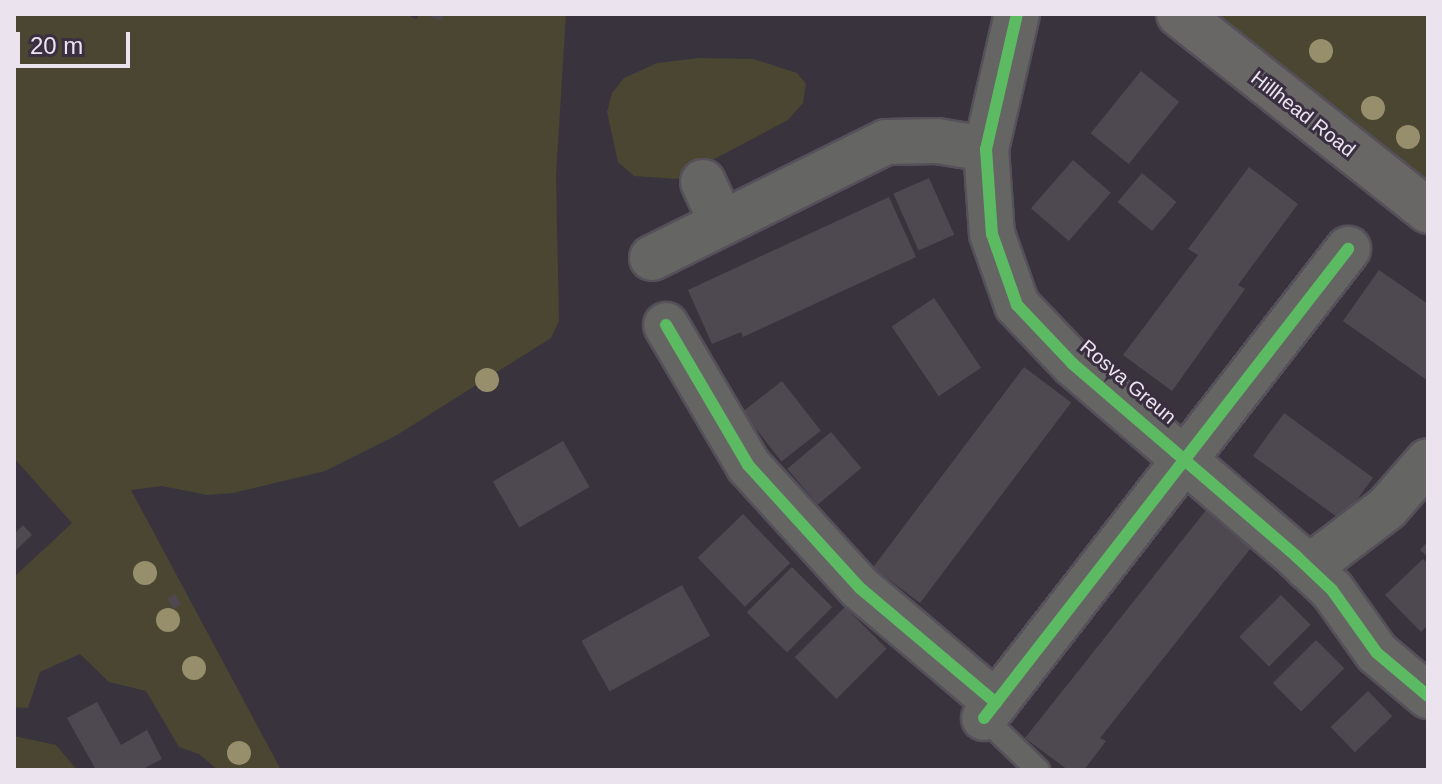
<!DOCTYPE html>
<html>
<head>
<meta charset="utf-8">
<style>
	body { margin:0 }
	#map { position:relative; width:1442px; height:784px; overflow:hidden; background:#39333d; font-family:Helvetica,sans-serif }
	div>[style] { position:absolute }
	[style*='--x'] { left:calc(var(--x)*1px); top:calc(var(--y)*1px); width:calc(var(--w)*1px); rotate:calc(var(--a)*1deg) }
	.green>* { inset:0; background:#4a4632 }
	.building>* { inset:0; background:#4e4951; transform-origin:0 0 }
	.roads { filter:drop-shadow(2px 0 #555059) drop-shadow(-2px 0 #555059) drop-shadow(0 2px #555059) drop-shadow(0 -2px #555059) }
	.lane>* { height:22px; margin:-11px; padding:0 11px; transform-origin:11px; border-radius:11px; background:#656563 }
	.street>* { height:44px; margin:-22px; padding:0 22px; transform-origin:22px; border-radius:22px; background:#656563 }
	.secondary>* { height:44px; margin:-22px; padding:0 22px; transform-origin:22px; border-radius:22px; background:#686765 }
	.cycleway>* { height:12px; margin:-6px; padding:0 6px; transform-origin:6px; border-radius:6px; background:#5cba63 }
	.trees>* { width:24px; height:24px; margin:-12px; border-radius:50%; background:#978e6b }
	span { translate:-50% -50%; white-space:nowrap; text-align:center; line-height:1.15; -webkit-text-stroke:6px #3a2f41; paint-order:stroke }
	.street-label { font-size:20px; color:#ebe4ef }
	.frame { position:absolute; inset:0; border:16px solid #ebe4ef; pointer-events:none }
	.scale { position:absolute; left:16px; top:32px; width:114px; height:36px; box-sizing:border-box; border:4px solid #ebe4ef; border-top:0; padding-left:10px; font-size:24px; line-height:28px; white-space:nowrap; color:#ebe4ef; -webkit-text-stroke:6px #3a2f41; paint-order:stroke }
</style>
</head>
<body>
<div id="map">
	<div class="green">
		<i style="clip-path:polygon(14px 14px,406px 14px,416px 19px,419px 14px,566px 14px,556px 176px,559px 321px,551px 338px,397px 435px,325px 471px,233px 493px,207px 495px,162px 486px,131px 490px,281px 770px,218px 770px,199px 754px,179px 747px,146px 691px,109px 682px,80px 654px,40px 672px,28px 708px,14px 707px,14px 577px,72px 523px,14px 458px)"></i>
		<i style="clip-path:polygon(1193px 14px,1428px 14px,1428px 210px)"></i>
		<i style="clip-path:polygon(699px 58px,753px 59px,797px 73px,806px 84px,803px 103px,788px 120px,677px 179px,634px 176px,618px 162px,607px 112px,612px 93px,624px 78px,657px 63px)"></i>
		<i style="clip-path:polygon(14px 736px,56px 745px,77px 770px,14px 770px)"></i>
	</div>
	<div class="building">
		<i style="clip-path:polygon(425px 14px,444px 14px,441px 21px)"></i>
		<i style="left:1141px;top:71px;width:49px;height:80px;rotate:39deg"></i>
		<i style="left:1073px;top:160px;width:50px;height:64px;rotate:41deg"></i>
		<i style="clip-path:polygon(1249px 167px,1298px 204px,1238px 285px,1245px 289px,1172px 391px,1123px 355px,1198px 255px,1188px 249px)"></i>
		<i style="left:1142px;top:173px;width:45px;height:38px;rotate:40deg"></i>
		<i style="left:929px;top:178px;width:62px;height:39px;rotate:66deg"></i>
		<i style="clip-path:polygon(889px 197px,916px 257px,743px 337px,741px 332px,712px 344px,688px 290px)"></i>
		<i style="clip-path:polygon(1379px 270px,1428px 304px,1428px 381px,1343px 321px)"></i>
		<i style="left:934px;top:298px;width:84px;height:51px;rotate:56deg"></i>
		<i style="left:1024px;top:367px;width:59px;height:251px;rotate:37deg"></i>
		<i style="left:782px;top:381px;width:63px;height:50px;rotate:52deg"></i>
		<i style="left:1284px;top:413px;width:110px;height:53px;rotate:36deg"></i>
		<i style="left:831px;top:432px;width:47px;height:57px;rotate:50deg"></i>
		<i style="left:563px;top:441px;width:53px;height:81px;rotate:60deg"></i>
		<i style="clip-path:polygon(1207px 509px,1254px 544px,1100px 738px,1106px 741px,1084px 770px,1068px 770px,1025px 738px)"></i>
		<i style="left:743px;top:514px;width:68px;height:63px;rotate:46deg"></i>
		<i style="clip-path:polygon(23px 525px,32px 535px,14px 552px,14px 534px)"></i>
		<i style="clip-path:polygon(1428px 541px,1428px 557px,1420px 550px)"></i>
		<i style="clip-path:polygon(1423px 559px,1428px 564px,1428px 625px,1421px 632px,1385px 595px)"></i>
		<i style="left:792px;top:567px;width:57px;height:64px;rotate:45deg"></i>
		<i style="left:682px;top:585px;width:58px;height:115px;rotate:61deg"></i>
		<i style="left:175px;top:594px;width:12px;height:9px;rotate:59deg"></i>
		<i style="left:1281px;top:595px;width:42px;height:59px;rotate:45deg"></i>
		<i style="left:845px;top:607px;width:59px;height:71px;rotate:45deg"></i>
		<i style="left:1316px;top:640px;width:40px;height:61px;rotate:45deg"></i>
		<i style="left:1368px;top:691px;width:35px;height:52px;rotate:46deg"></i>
		<i style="clip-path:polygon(97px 702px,121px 745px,147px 730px,162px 759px,141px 770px,96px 770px,67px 718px)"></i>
	</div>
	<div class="roads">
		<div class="lane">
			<i style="--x:984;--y:718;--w:75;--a:43.9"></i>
		</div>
		<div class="street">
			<i style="--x:1017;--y:14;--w:139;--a:102.9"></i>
			<i style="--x:986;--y:149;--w:85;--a:86"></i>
			<i style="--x:992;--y:234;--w:75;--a:70.6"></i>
			<i style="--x:1017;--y:305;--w:81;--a:46.5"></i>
			<i style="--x:1073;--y:364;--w:296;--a:40.7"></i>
			<i style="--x:1297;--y:557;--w:48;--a:43.3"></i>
			<i style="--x:1332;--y:590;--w:77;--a:54.5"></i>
			<i style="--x:1377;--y:653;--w:67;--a:40.1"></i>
			<i style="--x:703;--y:182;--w:45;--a:65.1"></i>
			<i style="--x:652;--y:258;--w:261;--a:-26.4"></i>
			<i style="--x:886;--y:142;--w:51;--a:-1.1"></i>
			<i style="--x:937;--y:141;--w:50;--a:9.3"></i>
			<i style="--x:666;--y:325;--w:162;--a:59.6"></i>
			<i style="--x:748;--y:465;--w:166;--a:47.7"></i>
			<i style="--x:860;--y:588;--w:178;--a:40.2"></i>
			<i style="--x:1308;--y:568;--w:99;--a:-37.2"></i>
			<i style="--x:1387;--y:508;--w:62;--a:-48.9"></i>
			<i style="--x:984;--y:718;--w:594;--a:-52.18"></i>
		</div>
		<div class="secondary">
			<i style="--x:1179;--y:14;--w:318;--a:38.3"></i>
		</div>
	</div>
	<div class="cycleway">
		<i style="--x:1017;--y:14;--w:139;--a:102.9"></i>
		<i style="--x:986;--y:149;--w:85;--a:86"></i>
		<i style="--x:992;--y:234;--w:75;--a:70.6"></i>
		<i style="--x:1017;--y:305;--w:81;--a:46.5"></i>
		<i style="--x:1073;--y:364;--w:296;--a:40.7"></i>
		<i style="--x:1297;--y:557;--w:48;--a:43.3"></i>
		<i style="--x:1332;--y:590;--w:77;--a:54.5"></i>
		<i style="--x:1377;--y:653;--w:67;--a:40.1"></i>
		<i style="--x:666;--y:325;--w:162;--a:59.6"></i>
		<i style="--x:748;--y:465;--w:166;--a:47.7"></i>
		<i style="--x:860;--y:588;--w:178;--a:40.2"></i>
		<i style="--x:984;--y:718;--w:594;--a:-52.18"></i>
	</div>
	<div class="trees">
		<i style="left:1321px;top:51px"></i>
		<i style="left:1373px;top:108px"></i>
		<i style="left:1408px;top:137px"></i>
		<i style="left:487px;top:380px"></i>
		<i style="left:145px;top:573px"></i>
		<i style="left:168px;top:620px"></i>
		<i style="left:194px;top:668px"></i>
		<i style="left:239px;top:753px"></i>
	</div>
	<div class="street-label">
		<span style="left:1303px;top:114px;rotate:38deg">Hillhead Road</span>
		<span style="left:1128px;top:382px;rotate:40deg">Rosva Greun</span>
	</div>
	<div class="frame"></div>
	<div class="scale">20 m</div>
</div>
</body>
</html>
